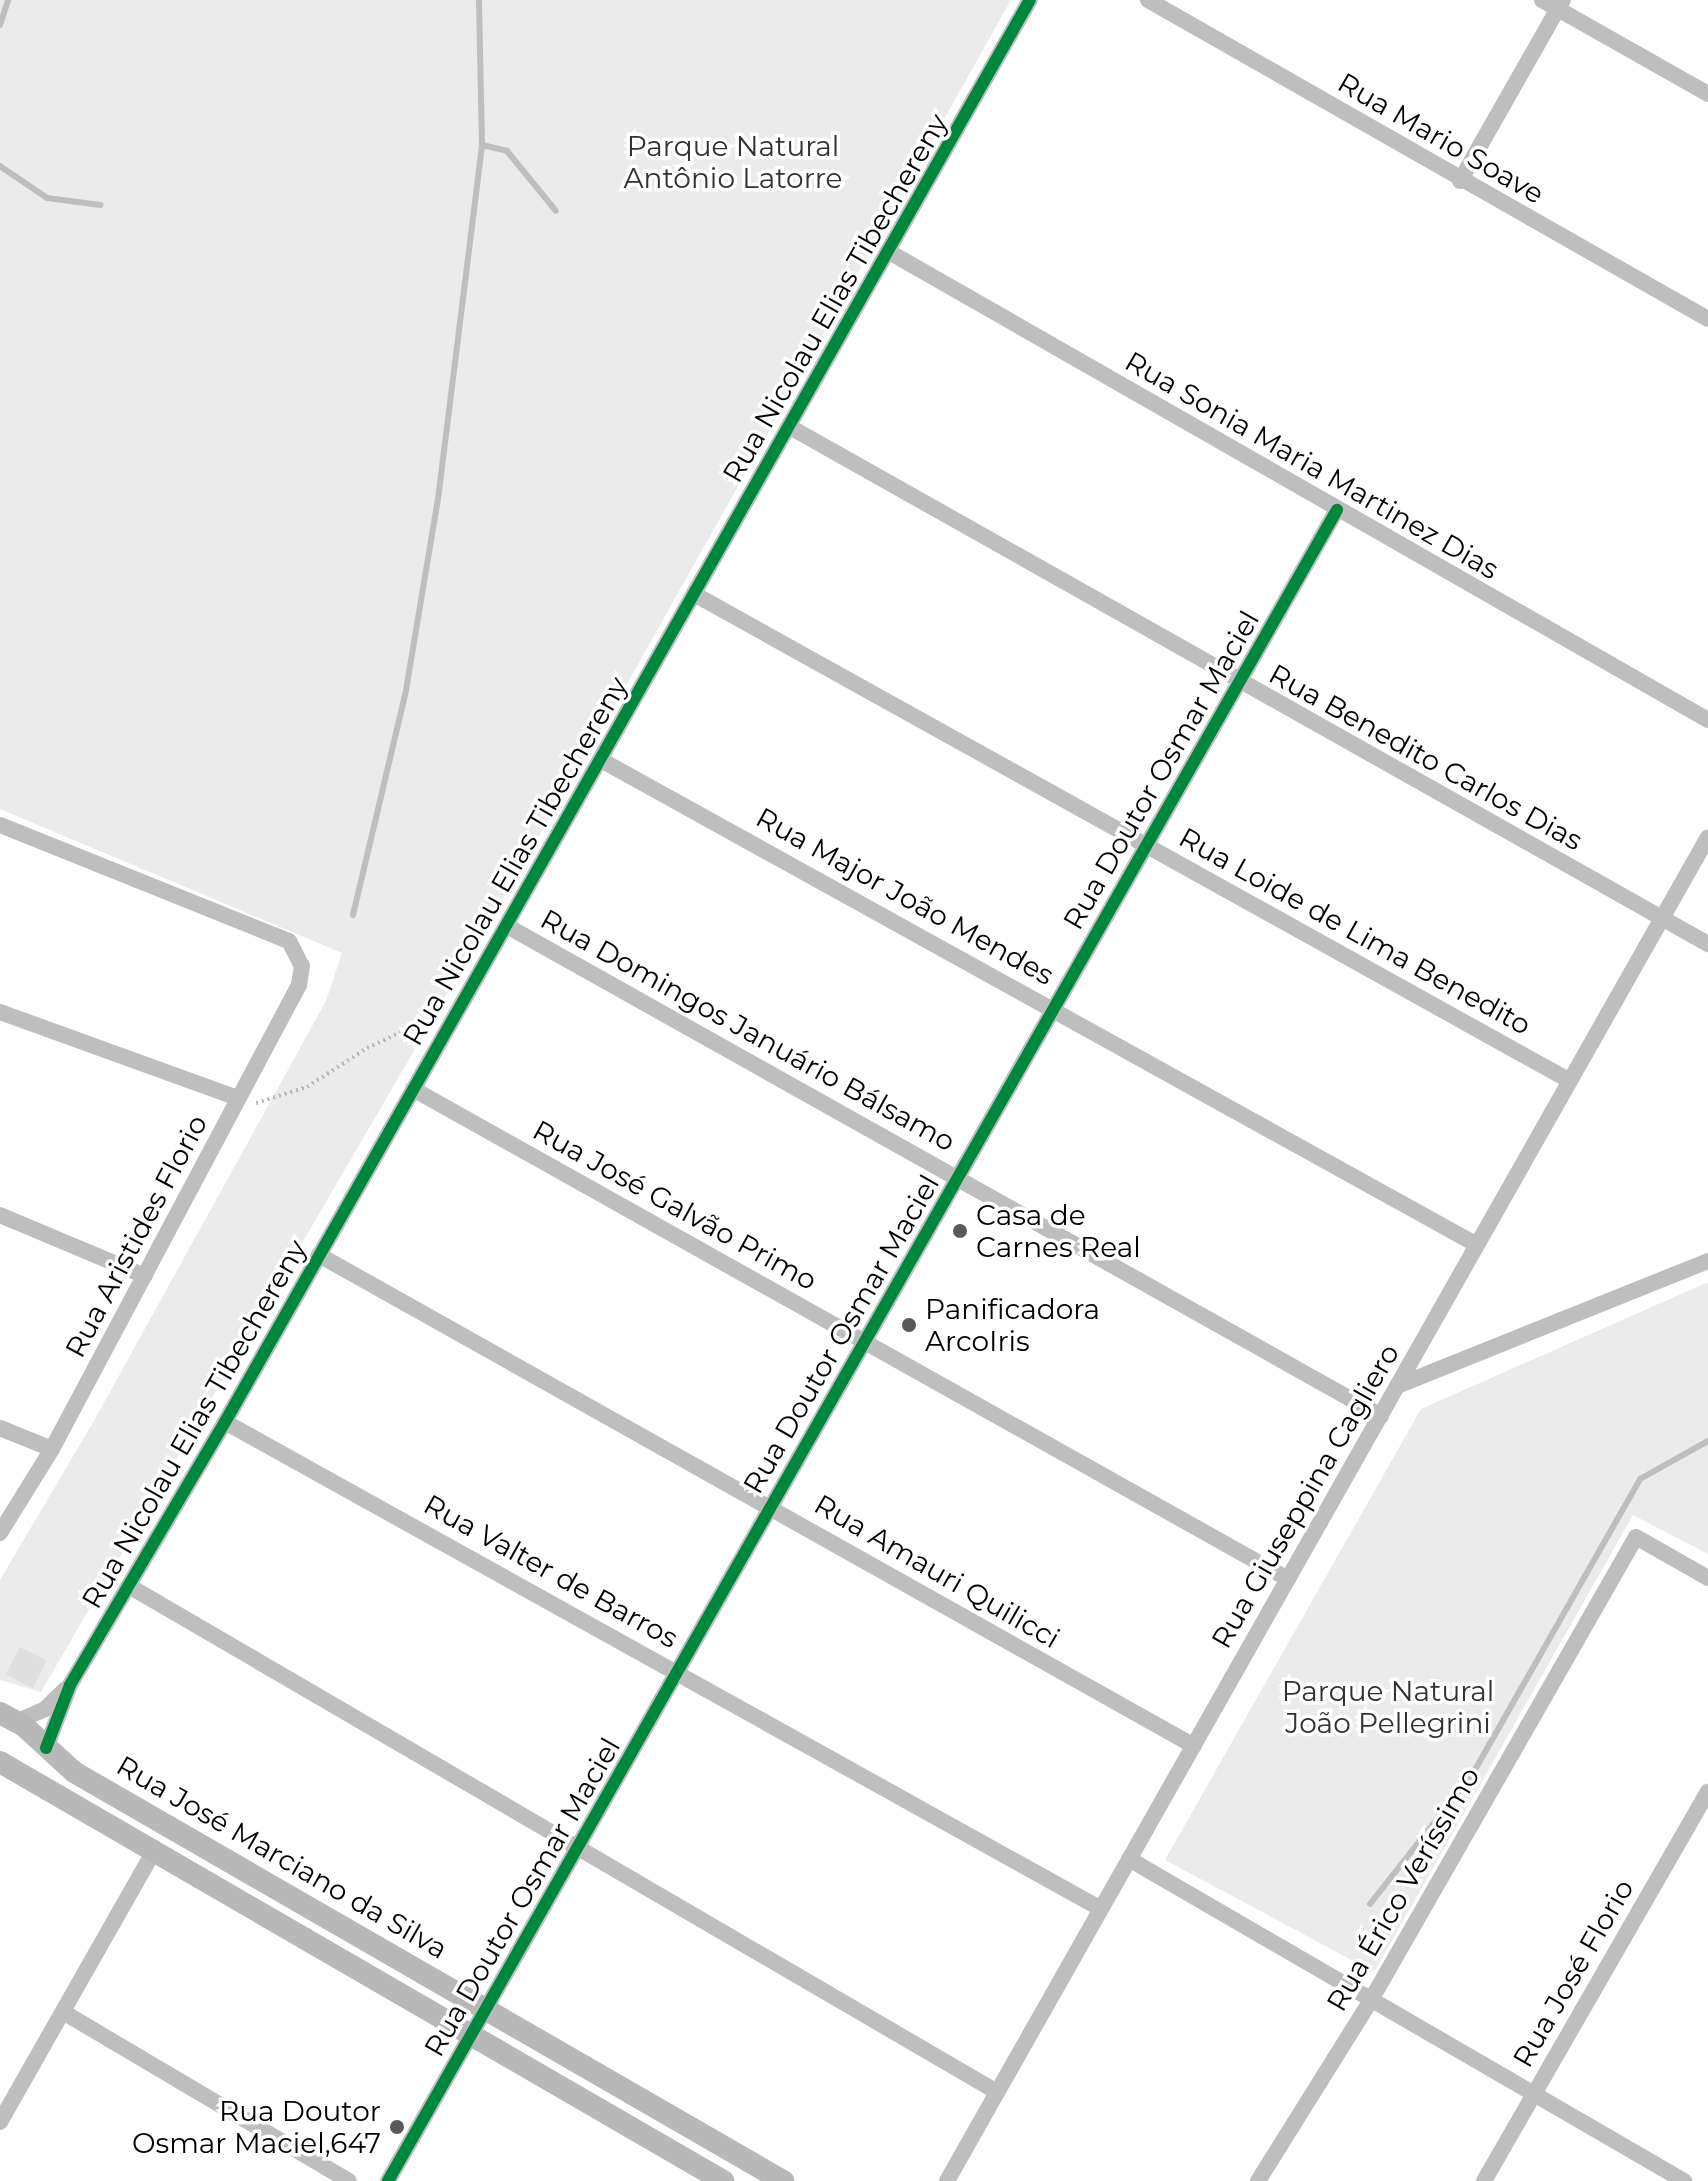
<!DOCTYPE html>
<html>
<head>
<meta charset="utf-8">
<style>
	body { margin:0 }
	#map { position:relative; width:1708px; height:2181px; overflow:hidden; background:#fff; font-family:Montserrat,sans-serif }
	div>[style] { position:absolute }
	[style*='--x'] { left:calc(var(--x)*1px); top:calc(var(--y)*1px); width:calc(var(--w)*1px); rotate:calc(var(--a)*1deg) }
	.green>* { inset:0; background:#ebebeb }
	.stream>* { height:6px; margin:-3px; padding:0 3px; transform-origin:3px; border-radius:3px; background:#bebebe }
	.building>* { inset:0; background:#dfdfdf; transform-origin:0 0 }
	.path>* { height:4px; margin-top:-2px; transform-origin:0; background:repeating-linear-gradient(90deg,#b9b9b9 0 2px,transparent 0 6px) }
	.street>* { height:16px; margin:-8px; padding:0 8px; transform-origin:8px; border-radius:8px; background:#bebebe }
	.secondary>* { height:22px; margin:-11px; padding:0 11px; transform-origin:11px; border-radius:11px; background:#b8b8b8 }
	.cycleway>* { height:12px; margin:-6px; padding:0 6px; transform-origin:6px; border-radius:6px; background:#00873e }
	.dots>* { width:22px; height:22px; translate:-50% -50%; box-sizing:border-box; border:4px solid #fff; border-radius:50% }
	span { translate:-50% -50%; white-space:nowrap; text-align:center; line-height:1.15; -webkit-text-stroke:7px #fff; paint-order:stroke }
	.street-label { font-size:28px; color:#000 }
	.park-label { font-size:28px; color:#323232 }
	.poi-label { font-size:28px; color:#000 }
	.left { translate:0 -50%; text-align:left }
	.right { translate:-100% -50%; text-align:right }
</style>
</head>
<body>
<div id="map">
	<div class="green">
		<i style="clip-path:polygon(0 0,1011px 0,618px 700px,41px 1692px,0 1680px,0 1580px,95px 1419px,326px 1001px,342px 953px,0 809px)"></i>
		<i style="clip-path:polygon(1708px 1282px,1708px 1554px,1633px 1515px,1374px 1972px,1165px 1860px,1421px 1409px)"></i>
	</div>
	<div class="stream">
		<i style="--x:0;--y:25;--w:26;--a:-72"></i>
		<i style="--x:482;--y:145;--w:26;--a:13"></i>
		<i style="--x:507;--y:151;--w:77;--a:50.8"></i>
		<i style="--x:0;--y:166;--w:57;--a:34.2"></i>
		<i style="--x:47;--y:198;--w:54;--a:7.4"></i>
		<i style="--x:353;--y:915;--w:231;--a:-76.7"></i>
		<i style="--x:406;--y:690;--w:194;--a:-80.5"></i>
		<i style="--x:438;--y:499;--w:357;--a:-82.9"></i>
		<i style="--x:482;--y:145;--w:145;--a:-91.2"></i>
		<i style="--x:1370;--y:1904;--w:164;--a:-51.7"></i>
		<i style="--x:1472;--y:1775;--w:340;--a:-60.4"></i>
		<i style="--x:1640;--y:1479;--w:78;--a:-29.2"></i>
	</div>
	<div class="building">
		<i style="left:20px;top:1647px;width:30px;height:31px;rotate:27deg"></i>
	</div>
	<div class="path">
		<i style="--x:256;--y:1103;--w:53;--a:-17.4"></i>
		<i style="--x:307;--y:1087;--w:72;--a:-33"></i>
		<i style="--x:367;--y:1048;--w:57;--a:-24.8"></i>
		<i style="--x:419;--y:1024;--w:9;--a:27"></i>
	</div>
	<div class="street">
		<i style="--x:1148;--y:0;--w:644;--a:29.67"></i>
		<i style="--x:1542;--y:0;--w:191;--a:29.5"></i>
		<i style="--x:1460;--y:181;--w:208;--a:-60.4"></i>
		<i style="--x:891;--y:253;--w:941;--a:29.75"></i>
		<i style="--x:790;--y:427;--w:1054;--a:29.39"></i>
		<i style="--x:694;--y:594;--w:1002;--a:29.07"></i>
		<i style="--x:601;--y:760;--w:1001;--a:28.97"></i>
		<i style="--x:0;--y:825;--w:311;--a:21.9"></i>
		<i style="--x:289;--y:941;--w:28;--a:63"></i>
		<i style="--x:302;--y:966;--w:19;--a:99"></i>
		<i style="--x:299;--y:985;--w:526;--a:118.03"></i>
		<i style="--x:52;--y:1449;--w:99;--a:121.8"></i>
		<i style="--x:507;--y:926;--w:1002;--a:29.28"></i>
		<i style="--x:0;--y:1012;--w:252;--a:19.9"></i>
		<i style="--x:413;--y:1089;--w:1003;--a:29.25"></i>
		<i style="--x:0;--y:1215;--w:157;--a:22.8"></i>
		<i style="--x:319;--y:1255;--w:1003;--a:29.3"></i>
		<i style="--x:1397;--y:1386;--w:335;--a:-21.9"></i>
		<i style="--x:225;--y:1422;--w:1002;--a:29.07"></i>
		<i style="--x:0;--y:1428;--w:56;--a:22"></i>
		<i style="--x:129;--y:1586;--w:1005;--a:30.24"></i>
		<i style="--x:16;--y:1722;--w:32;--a:-24"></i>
		<i style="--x:45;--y:1709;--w:29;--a:-44"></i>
		<i style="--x:46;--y:1748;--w:67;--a:-69.1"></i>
		<i style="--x:70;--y:1685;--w:305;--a:-59.5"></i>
		<i style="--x:225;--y:1422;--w:1634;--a:-60.49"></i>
		<i style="--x:1129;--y:1859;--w:642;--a:30.12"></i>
		<i style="--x:63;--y:2012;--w:332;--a:30.6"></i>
		<i style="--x:0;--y:2122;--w:314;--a:-60.4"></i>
		<i style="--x:388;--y:2181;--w:1922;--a:-60.41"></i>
		<i style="--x:947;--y:2181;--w:1544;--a:-60.48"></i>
		<i style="--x:1258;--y:2181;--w:213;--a:-58"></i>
		<i style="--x:1371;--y:2000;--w:533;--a:-60.22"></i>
		<i style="--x:1636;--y:1537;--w:83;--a:29.7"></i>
		<i style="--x:1484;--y:2181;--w:449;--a:-60.1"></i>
	</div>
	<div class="secondary">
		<i style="--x:0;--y:1713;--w:27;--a:28"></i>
		<i style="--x:24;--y:1726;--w:68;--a:42.6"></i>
		<i style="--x:74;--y:1772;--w:819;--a:29.98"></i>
		<i style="--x:0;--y:1762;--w:836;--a:30.09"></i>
	</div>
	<div class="cycleway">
		<i style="--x:46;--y:1748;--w:67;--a:-69.1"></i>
		<i style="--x:70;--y:1685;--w:305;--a:-59.5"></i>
		<i style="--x:225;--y:1422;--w:1634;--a:-60.49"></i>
		<i style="--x:388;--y:2181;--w:1922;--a:-60.41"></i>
	</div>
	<div class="dots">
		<i style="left:960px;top:1231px;background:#595959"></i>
		<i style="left:909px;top:1325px;background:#595959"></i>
		<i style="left:397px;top:2127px;background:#595959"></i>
	</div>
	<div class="street-label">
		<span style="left:1441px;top:138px;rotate:30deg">Rua Mario Soave</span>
		<span style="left:835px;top:298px;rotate:-60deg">Rua Nicolau Elias Tibechereny</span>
		<span style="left:1312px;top:465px;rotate:30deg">Rua Sonia Maria Martinez Dias</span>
		<span style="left:1426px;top:757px;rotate:29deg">Rua Benedito Carlos Dias</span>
		<span style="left:1161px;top:770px;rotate:-60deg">Rua Doutor Osmar Maciel</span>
		<span style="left:515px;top:861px;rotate:-60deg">Rua Nicolau Elias Tibechereny</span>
		<span style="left:905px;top:896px;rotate:29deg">Rua Major João Mendes</span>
		<span style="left:1355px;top:931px;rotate:29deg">Rua Loide de Lima Benedito</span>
		<span style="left:748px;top:1030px;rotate:29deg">Rua Domingos Januário Bálsamo</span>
		<span style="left:675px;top:1205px;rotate:29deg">Rua José Galvão Primo</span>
		<span style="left:136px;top:1236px;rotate:-62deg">Rua Aristides Florio</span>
		<span style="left:841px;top:1334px;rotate:-60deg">Rua Doutor Osmar Maciel</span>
		<span style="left:194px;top:1424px;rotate:-60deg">Rua Nicolau Elias Tibechereny</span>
		<span style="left:1305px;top:1496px;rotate:-60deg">Rua Giuseppina Cagliero</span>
		<span style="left:551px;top:1571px;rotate:29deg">Rua Valter de Barros</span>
		<span style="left:937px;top:1571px;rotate:30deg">Rua Amauri Quilicci</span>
		<span style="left:282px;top:1857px;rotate:30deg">Rua José Marciano da Silva</span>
		<span style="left:1403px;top:1889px;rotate:-60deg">Rua Érico Veríssimo</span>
		<span style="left:522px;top:1897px;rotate:-60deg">Rua Doutor Osmar Maciel</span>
		<span style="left:1573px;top:1973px;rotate:-60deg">Rua José Florio</span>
	</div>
	<div class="park-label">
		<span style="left:733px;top:162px">Parque Natural<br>Antônio Latorre</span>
		<span style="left:1388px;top:1707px">Parque Natural<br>João Pellegrini</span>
	</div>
	<div class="poi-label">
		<span class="left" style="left:976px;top:1231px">Casa de<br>Carnes Real</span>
		<span class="left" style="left:925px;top:1325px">Panificadora<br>ArcoIris</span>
		<span class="right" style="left:381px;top:2127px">Rua Doutor<br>Osmar Maciel,647</span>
	</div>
</div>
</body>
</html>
